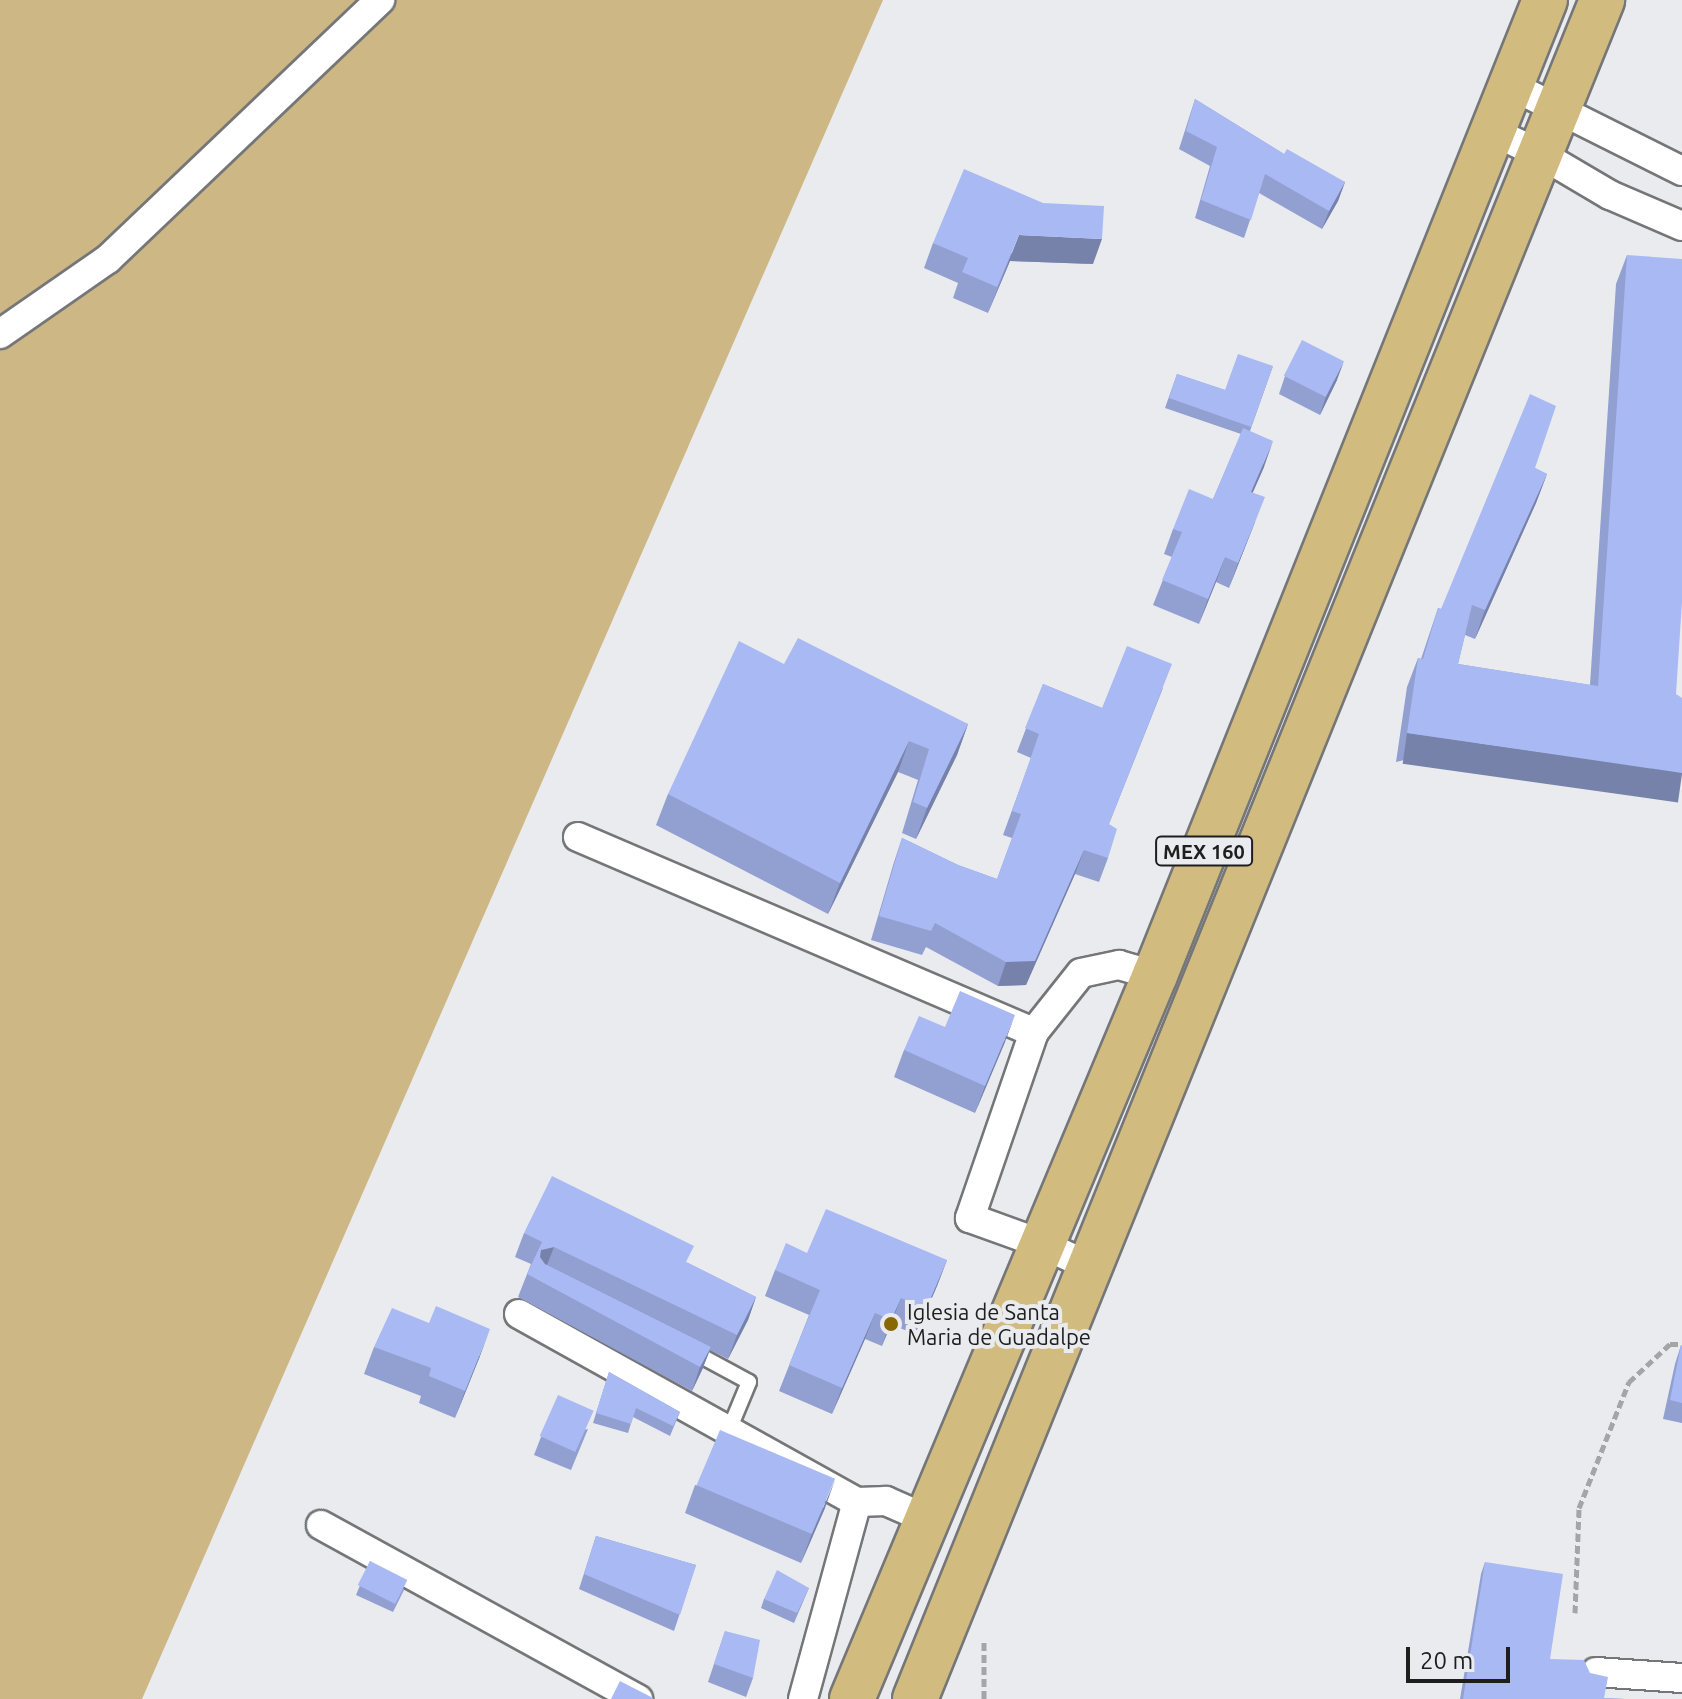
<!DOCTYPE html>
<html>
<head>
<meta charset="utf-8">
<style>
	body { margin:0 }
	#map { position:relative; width:1682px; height:1699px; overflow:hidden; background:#eaebee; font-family:Ubuntu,sans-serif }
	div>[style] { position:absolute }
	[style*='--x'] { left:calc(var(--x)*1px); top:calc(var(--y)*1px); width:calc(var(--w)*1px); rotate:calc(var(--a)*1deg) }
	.green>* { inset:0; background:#cdb784 }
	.path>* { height:5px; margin-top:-2.5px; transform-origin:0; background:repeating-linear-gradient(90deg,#a5a5a8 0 8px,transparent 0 12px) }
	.roads { filter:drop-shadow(2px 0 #757678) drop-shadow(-2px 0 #757678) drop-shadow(0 2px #757678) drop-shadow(0 -2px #757678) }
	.service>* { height:14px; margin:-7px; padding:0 7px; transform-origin:7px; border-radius:7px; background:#fff }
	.minor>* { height:28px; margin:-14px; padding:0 14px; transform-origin:14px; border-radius:14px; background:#fff }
	.primary>* { height:44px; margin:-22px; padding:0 22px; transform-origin:22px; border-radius:22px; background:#d1bb7f }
	.wall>* { inset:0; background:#919fd1 }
	.shaded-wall>* { inset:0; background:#7682aa; transform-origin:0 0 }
	.building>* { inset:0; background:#a9b9f3; transform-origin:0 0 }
	.dots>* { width:22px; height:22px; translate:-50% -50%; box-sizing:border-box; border:4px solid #eaebee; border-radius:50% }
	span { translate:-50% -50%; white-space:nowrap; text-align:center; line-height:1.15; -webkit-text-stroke:8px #eaebee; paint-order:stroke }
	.shield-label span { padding:2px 6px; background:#eaebee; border:2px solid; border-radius:6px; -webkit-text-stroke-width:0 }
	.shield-label { font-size:20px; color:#1e1e1f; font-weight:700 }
	.poi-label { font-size:22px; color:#1e1e1f }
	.left { translate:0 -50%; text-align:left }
	.scale { position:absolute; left:1406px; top:1647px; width:104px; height:36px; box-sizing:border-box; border:4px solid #1e1e1f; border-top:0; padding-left:10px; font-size:24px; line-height:28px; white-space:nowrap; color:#1e1e1f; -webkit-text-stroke:6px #eaebee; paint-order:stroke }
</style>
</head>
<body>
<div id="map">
	<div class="green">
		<i style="clip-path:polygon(0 0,883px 0,142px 1699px,0 1699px)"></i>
	</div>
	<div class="path">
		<i style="--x:1575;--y:1613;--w:105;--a:-87.8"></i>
		<i style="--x:1579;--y:1508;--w:136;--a:-68.4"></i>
		<i style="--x:1629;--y:1382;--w:56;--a:-42.8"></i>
		<i style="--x:1670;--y:1344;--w:12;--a:0"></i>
		<i style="--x:984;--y:1699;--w:60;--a:-90"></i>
	</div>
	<div class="roads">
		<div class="service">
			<i style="--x:690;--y:1350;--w:67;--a:28.5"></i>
			<i style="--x:749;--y:1382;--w:52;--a:112.6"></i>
		</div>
		<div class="minor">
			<i style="--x:1512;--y:86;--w:190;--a:26.6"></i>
			<i style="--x:1490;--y:130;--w:58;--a:25.7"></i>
			<i style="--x:1542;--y:155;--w:79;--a:30.5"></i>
			<i style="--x:1610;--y:195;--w:78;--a:23.3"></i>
			<i style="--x:0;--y:334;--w:131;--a:-34.8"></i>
			<i style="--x:108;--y:259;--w:376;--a:-43.6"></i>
			<i style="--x:578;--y:837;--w:496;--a:23.2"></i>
			<i style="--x:1034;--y:1032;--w:75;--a:-51.5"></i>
			<i style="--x:1081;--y:973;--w:39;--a:-12"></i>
			<i style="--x:1119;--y:965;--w:37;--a:16"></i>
			<i style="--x:1034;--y:1032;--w:197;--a:109"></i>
			<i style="--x:970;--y:1218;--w:77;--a:19.9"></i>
			<i style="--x:1042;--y:1244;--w:54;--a:25.1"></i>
			<i style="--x:519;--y:1314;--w:387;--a:29.1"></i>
			<i style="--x:857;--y:1502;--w:29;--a:-2"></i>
			<i style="--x:886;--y:1501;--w:45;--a:23.7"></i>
			<i style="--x:321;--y:1525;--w:362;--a:28.8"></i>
			<i style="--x:1596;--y:1672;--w:86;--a:4"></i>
			<i style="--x:803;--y:1699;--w:204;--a:-74.7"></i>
		</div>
		<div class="primary">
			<i style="--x:852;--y:1699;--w:785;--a:-67.29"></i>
			<i style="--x:1155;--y:975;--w:1050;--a:-68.2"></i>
			<i style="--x:915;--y:1699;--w:1833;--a:-67.98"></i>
		</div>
	</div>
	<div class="wall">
		<i style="clip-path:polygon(1195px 99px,1284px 154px,1345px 182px,1338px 201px,1322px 229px,1259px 193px,1244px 238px,1195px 218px,1210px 166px,1179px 149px)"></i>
		<i style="clip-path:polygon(933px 243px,1093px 264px,1010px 261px,988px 313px,953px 298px,958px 283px,924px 268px)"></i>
		<i style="clip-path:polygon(1627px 255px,1676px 694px,1396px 762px,1407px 687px,1418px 658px,1421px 659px,1438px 608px,1441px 609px,1535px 468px,1547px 474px,1536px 503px,1475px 639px,1465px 635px,1458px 664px,1590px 685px,1616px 284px)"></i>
		<i style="clip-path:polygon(1273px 366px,1250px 431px,1264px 467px,1253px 492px,1255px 522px,1229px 588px,1216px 582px,1199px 624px,1153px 605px,1172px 557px,1164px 554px,1173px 529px,1213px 499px,1241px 434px,1165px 408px,1177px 374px,1225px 390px)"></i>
		<i style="clip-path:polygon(1285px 376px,1337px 380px,1320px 415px,1279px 394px)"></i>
		<i style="clip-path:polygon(784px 664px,968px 724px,957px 755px,916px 839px,902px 833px,918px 780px,898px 772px,828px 914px,656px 825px,668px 794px)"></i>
		<i style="clip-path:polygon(1043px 684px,1102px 708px,1163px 688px,1109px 824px,1108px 858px,1099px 882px,1075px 874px,1026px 985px,998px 986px,926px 947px,922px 955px,871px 940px,894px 862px,902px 838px,958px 865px,997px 879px,1012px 838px,1003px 835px,1031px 758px,1017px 752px)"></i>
		<i style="clip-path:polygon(945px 1027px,1005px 1042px,975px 1113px,894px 1077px,904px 1050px)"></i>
		<i style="clip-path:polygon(524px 1233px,688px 1263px,756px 1297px,748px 1320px,728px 1359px,710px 1350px,702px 1370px,692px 1391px,518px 1297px,531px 1264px,515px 1257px)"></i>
		<i style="clip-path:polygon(807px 1253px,947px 1260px,937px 1286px,916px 1335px,891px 1324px,882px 1346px,865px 1339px,832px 1414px,779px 1391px,809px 1315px,765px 1296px,775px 1270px)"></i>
		<i style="clip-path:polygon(1681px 1345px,1682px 1345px,1682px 1423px,1663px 1419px,1675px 1364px)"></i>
		<i style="clip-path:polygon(374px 1347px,480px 1356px,455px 1418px,419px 1403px,421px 1396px,364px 1374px)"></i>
		<i style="clip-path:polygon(609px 1372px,680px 1412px,670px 1436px,633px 1417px,628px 1433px,593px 1423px)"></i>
		<i style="clip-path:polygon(588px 1429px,571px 1470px,534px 1455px,541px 1437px)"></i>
		<i style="clip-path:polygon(695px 1485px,825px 1508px,801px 1563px,685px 1513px)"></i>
		<i style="clip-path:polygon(596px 1536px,696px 1565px,674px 1631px,579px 1589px)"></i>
		<i style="clip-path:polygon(370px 1561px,404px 1590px,393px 1612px,356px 1595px)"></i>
		<i style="clip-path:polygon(1485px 1562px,1550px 1659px,1604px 1698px,1625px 1699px,1460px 1699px,1481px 1574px)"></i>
		<i style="clip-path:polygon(809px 1588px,794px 1623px,761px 1608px,764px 1599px)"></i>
		<i style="clip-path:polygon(725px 1631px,753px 1678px,746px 1697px,708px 1682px)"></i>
	</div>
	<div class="shaded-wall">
		<i style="clip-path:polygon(1345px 182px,1338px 201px,1322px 229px,1329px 211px)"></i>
		<i style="clip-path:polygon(1019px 235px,1102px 239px,1093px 264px,1010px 261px,988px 313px)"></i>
		<i style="clip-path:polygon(1344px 361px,1337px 380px,1320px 415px,1326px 396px)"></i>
		<i style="clip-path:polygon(1273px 441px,1264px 467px,1242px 517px,1251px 492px)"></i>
		<i style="clip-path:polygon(1547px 474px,1536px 503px,1475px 639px,1485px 610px)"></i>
		<i style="clip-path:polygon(1265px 497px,1255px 522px,1229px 588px,1238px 563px)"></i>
		<i style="clip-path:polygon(1225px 557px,1216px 582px,1199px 624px,1208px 599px)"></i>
		<i style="clip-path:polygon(968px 724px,957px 755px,916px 839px,927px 808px)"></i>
		<i style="left:1407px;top:733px;width:278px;height:31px;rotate:8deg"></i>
		<i style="clip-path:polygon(909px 741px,898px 772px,828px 914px,840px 883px)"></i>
		<i style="clip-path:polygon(1084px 850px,1075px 874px,1026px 985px,998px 986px,1006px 962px)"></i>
		<i style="clip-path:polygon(1015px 1015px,1005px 1042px,975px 1113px,985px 1086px)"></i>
		<i style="clip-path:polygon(554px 1247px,545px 1270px,532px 1274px,541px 1250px)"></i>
		<i style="clip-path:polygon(947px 1260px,937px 1286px,916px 1335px,926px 1309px)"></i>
		<i style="clip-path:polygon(756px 1297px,748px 1320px,728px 1359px,737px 1335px)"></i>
		<i style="clip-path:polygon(901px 1298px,891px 1324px,882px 1346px,891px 1320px)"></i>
		<i style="clip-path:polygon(875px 1313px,865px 1339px,832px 1414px,842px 1388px)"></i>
		<i style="clip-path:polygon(490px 1329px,480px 1356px,455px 1418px,465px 1391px)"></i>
		<i style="clip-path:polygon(711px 1347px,702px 1370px,692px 1391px,700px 1367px)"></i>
		<i style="clip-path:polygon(835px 1480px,825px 1508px,801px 1563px,811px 1536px)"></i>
	</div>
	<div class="building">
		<i style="clip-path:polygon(1195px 99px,1284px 154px,1287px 149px,1345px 182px,1329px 211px,1265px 174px,1251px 220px,1201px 200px,1217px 147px,1186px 131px)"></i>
		<i style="clip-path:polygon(964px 169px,1043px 203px,1104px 206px,1102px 239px,1019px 235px,997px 287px,962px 272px,968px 258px,933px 243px)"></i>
		<i style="clip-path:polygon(1627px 255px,1682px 259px,1682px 602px,1676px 694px,1682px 698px,1682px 773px,1407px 733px,1418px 658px,1423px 659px,1438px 608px,1441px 609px,1530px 394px,1556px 406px,1535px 468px,1547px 474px,1485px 610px,1472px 605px,1458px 664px,1598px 686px)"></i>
		<i style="left:1302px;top:340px;width:47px;height:40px;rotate:27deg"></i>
		<i style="clip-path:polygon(1238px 354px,1273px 366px,1251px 427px,1169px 398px,1177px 374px,1225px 390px)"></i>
		<i style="clip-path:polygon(1243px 428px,1273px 441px,1251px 492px,1265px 497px,1238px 563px,1225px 557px,1208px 599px,1162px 580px,1182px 532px,1173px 529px,1189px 489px,1213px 499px)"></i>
		<i style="clip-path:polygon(798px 638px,968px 724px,927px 808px,913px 802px,929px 749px,909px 741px,840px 883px,668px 794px,739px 641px,784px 664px)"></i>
		<i style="clip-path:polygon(1127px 646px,1172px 664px,1109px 824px,1117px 829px,1108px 858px,1084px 850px,1035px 961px,1006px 962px,935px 923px,931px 931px,879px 916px,902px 838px,958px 865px,997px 879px,1021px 814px,1012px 811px,1039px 734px,1025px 728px,1043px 684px,1102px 708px)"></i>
		<i style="clip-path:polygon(960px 991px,1015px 1015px,985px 1086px,904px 1050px,919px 1016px,945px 1027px)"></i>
		<i style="clip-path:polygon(552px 1176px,694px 1246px,686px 1262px,756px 1297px,737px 1335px,554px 1247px,541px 1250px,540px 1257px,545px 1264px,711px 1347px,700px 1367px,527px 1274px,542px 1242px,524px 1233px)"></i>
		<i style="clip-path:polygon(826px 1209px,947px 1260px,926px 1309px,901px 1298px,891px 1320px,875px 1313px,842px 1388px,789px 1365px,820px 1290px,775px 1270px,786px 1243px,807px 1253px)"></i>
		<i style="clip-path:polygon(436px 1306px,490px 1329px,465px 1391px,429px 1376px,431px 1368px,374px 1347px,392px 1308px,429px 1323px)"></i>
		<i style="clip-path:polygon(1681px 1345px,1682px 1345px,1682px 1403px,1670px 1400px)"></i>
		<i style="clip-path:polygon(609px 1372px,680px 1412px,673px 1426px,636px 1408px,631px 1424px,596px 1413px)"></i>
		<i style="left:558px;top:1395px;width:39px;height:45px;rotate:24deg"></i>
		<i style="left:720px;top:1430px;width:125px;height:60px;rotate:23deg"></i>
		<i style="clip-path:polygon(596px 1536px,696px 1565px,680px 1615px,584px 1574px)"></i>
		<i style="left:370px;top:1561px;width:42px;height:27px;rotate:27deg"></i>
		<i style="clip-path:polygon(1485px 1562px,1563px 1574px,1550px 1659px,1584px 1660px,1590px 1673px,1608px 1677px,1604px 1698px,1625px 1699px,1463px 1699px)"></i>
		<i style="clip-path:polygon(777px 1570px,809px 1588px,797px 1613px,764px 1599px)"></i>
		<i style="clip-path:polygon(725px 1631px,760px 1640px,753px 1678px,714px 1664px)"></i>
		<i style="clip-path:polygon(620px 1681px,653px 1698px,653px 1699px,611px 1699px)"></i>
	</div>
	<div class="dots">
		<i style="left:891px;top:1324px;background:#886805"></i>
	</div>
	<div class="shield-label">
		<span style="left:1204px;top:851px">MEX 160</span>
	</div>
	<div class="poi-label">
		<span class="left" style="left:907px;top:1324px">Iglesia de Santa<br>Maria de Guadalpe</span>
	</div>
	<div class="scale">20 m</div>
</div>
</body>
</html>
